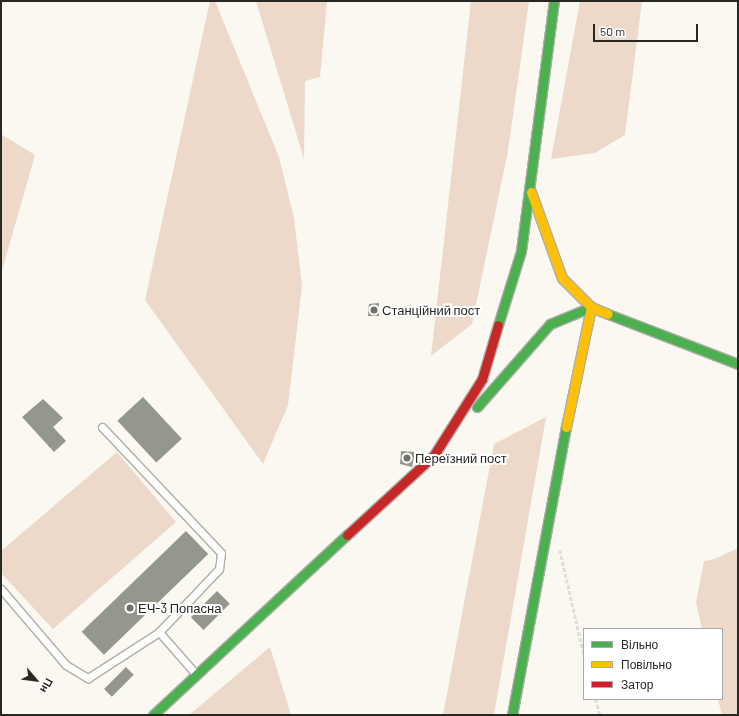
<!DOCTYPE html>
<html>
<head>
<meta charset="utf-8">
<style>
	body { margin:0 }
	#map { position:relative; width:739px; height:716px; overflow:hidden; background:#faf8f0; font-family:Barlow,sans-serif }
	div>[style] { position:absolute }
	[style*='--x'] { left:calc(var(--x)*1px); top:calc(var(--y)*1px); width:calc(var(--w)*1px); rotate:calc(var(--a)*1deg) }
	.green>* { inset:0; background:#ecd9ca }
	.building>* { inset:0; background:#94978b; transform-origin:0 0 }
	.path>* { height:2.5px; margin-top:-1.25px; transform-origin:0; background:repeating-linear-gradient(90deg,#dfdedc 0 4px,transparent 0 6px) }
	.roads { filter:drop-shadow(1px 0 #afaea8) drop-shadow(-1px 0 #afaea8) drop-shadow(0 1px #afaea8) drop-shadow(0 -1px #afaea8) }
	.lane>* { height:7px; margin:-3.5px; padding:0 3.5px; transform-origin:3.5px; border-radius:3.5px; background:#fefefd }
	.fast>* { height:9px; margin:-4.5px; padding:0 4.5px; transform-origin:4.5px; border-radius:4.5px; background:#4caf50 }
	.slow>* { height:9px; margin:-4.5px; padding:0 4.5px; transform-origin:4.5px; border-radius:4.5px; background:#ffc107 }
	.jam>* { height:9px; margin:-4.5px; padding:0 4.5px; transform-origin:4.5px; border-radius:4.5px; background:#c62828 }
	.dots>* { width:11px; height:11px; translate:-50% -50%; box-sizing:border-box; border:2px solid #fff; border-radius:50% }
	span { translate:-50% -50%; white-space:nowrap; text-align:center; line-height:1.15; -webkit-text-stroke:4px #fff; paint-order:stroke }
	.poi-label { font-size:13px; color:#282823 }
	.left { translate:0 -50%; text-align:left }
	.frame { position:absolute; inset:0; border:2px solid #282823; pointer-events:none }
	.legend { position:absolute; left:583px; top:628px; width:140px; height:72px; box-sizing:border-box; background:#fff; border:1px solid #a9a9a7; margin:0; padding:5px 7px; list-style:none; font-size:12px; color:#282823 }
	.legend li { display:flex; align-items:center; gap:8px; height:20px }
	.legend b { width:20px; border:1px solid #a9a9a7 }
	.north { position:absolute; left:16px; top:660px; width:40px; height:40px; -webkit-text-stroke:3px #fff; paint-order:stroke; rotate:118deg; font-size:11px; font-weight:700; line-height:16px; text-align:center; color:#282823 }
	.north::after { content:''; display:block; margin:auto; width:14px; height:18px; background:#282823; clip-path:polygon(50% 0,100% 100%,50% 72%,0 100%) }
	.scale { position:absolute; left:593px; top:24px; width:105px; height:18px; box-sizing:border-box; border:2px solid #282823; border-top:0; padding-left:5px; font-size:12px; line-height:14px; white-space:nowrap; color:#282823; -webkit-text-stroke:3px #fff; paint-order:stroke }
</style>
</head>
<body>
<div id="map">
	<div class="green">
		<i style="clip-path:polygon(210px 1px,215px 1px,279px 157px,294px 218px,302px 286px,288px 405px,263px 464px,145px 300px)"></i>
		<i style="clip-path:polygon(256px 1px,327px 1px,320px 77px,305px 81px,304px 159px)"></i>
		<i style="clip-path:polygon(471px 1px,529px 1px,508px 151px,472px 324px,431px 356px)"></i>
		<i style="clip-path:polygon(580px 1px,642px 1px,625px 135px,595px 153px,551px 159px)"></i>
		<i style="clip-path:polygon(1px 134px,35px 155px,1px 274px)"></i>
		<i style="clip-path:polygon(546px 417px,494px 715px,443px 715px,494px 444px)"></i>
		<i style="clip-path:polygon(117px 452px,176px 522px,53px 629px,1px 573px,1px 551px)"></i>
		<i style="clip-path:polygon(738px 548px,738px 715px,722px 715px,718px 699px,722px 699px,722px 629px,702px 629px,696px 603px,704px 561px,715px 559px)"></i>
		<i style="clip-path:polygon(270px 647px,291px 715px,189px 715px)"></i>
	</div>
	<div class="building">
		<i style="clip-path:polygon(379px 303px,379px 316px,368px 316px,369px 304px)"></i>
		<i style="left:143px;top:397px;width:57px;height:35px;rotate:47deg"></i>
		<i style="clip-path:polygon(43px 399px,63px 418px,53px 427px,66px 441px,54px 452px,22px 417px)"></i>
		<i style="clip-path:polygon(401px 451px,415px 452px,412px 467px,400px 464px)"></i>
		<i style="left:186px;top:531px;width:32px;height:145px;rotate:46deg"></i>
		<i style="left:217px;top:591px;width:18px;height:37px;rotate:45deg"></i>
		<i style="left:126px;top:667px;width:11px;height:31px;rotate:45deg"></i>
	</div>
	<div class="path">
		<i style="--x:560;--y:550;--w:108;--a:77.1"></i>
		<i style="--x:596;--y:699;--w:16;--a:76"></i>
	</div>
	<div class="roads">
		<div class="lane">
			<i style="--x:102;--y:427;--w:173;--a:46.6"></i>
			<i style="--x:221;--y:553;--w:16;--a:97"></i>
			<i style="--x:219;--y:569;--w:87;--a:133.6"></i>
			<i style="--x:159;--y:632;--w:55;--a:48.7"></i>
			<i style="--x:1;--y:589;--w:100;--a:49.5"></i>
			<i style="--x:66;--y:665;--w:26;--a:31"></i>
			<i style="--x:88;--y:678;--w:85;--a:-32.9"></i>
		</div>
		<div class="fast">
			<i style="--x:608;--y:314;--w:139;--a:21"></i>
			<i style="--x:498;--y:325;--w:77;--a:-72.7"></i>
			<i style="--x:521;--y:251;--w:252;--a:-82.5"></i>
			<i style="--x:477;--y:407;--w:111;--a:-48.7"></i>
			<i style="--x:550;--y:324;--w:44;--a:-22.5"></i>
			<i style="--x:153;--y:715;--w:265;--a:-42.9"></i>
			<i style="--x:512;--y:715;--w:293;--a:-79.4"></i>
		</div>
		<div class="slow">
			<i style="--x:531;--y:192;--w:91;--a:70.2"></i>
			<i style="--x:562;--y:278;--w:41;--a:45"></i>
			<i style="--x:591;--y:307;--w:18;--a:22"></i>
			<i style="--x:566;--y:427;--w:123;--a:-78.2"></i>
		</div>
		<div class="jam">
			<i style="--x:347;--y:535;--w:118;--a:-42.6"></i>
			<i style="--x:434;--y:455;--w:90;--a:-57.7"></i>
			<i style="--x:482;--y:379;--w:56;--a:-73.5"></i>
		</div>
	</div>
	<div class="dots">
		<i style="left:374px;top:310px;background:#72716b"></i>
		<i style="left:407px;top:458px;background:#72716b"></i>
		<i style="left:130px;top:608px;background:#72716b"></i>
	</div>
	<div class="poi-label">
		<span class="left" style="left:382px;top:310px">Станційний пост</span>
		<span class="left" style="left:415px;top:458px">Переїзний пост</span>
		<span class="left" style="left:138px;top:608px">ЕЧ-3 Попасна</span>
	</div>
	<div class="frame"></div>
	<ul class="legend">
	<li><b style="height:5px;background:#4caf50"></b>Вільно</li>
	<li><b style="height:5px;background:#ffc107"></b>Повільно</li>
	<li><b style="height:5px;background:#c62828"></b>Затор</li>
	</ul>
	<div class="north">Пн</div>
	<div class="scale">50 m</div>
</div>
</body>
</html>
